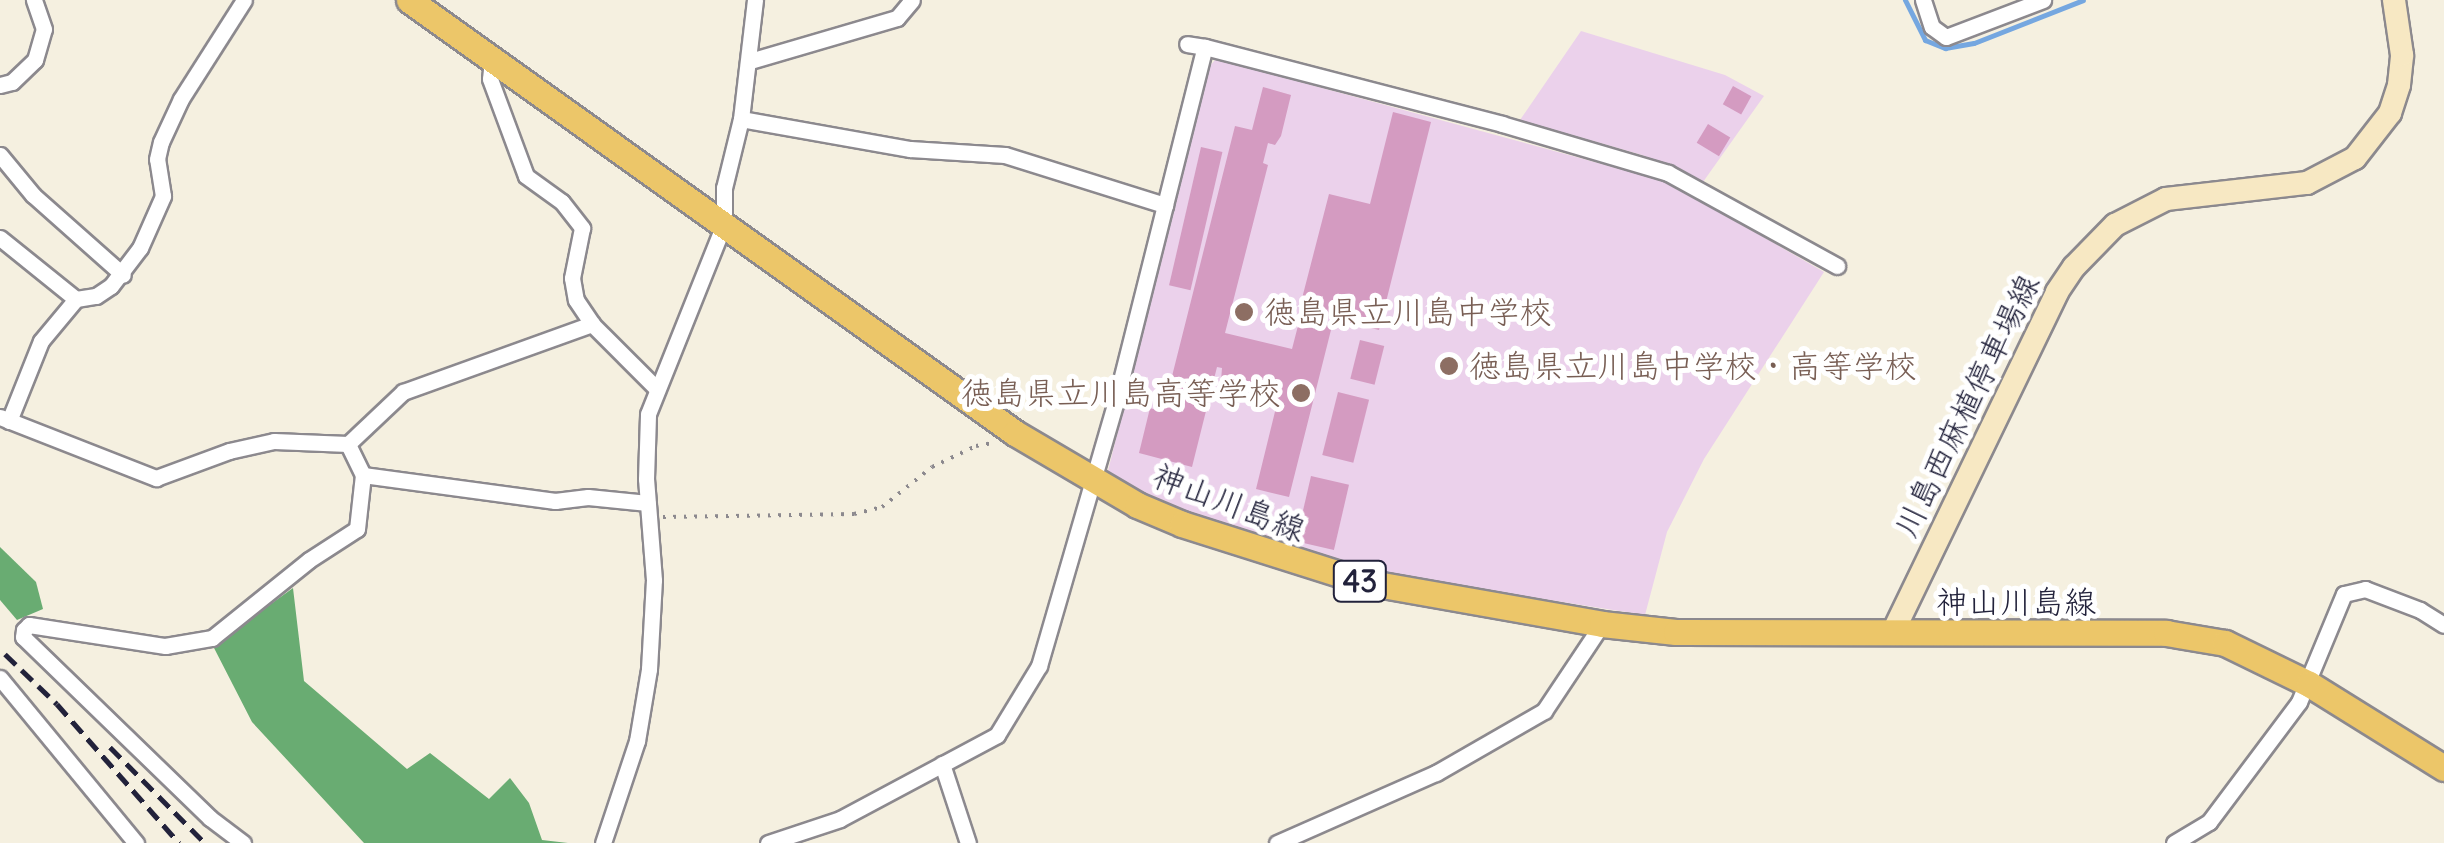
<!DOCTYPE html>
<html>
<head>
<meta charset="utf-8">
<style>
	body { margin:0 }
	#map { position:relative; width:2444px; height:843px; overflow:hidden; background:#f5f0e0; font-family:Delius,"Klee One",sans-serif }
	div>[style] { position:absolute }
	[style*='--x'] { left:calc(var(--x)*1px); top:calc(var(--y)*1px); width:calc(var(--w)*1px); rotate:calc(var(--a)*1deg) }
	.built>* { inset:0; background:#ebd1eb }
	.forest>* { inset:0; background:#69ac72 }
	.stream>* { height:5px; margin:-2.5px; padding:0 2.5px; transform-origin:2.5px; border-radius:2.5px; background:#75a7e0 }
	.building>* { inset:0; background:#d49bc1; transform-origin:0 0 }
	.path>* { height:4px; margin-top:-2px; transform-origin:0; background:repeating-linear-gradient(90deg,#8c898e 0 2.5px,transparent 0 10.5px) }
	.roads { filter:drop-shadow(2px 0 #8c898e) drop-shadow(-2px 0 #8c898e) drop-shadow(0 2px #8c898e) drop-shadow(0 -2px #8c898e) }
	.minor>* { height:15px; margin:-7.5px; padding:0 7.5px; transform-origin:7.5px; border-radius:7.5px; background:#fff }
	.secondary>* { height:22px; margin:-11px; padding:0 11px; transform-origin:11px; border-radius:11px; background:#f7e8c3 }
	.primary>* { height:25px; margin:-12.5px; padding:0 12.5px; transform-origin:12.5px; border-radius:12.5px; background:#ecc669 }
	.rail>* { height:5px; margin-top:-2.5px; transform-origin:0; background:repeating-linear-gradient(90deg,#22223b 0 15px,transparent 0 23px) }
	.dots>* { width:28px; height:28px; translate:-50% -50%; box-sizing:border-box; border:5px solid #fff; border-radius:50% }
	span { translate:-50% -50%; white-space:nowrap; text-align:center; line-height:1.15; -webkit-text-stroke:10px #fff; paint-order:stroke }
	.shield-label span { padding:2px 8px; background:#fff; border:2px solid; border-radius:8px; -webkit-text-stroke-width:0 }
	.shield-label { font-size:30px; color:#22223b; font-weight:700 }
	.education-label { font-size:32px; color:#785e54 }
	.left { translate:0 -50%; text-align:left }
	.right { translate:-100% -50%; text-align:right }
	.street-label { font-size:32px; color:#22223b }
</style>
</head>
<body>
<div id="map">
	<div class="built">
		<i style="clip-path:polygon(1581px 31px,1725px 75px,1764px 96px,1703px 182px,1642px 155px,1520px 120px)"></i>
		<i style="clip-path:polygon(1216px 59px,1668px 182px,1824px 272px,1704px 459px,1667px 532px,1645px 615px,1370px 572px,1166px 506px,1107px 475px,1207px 69px)"></i>
	</div>
	<div class="forest">
		<i style="clip-path:polygon(0 547px,36px 582px,43px 609px,17px 620px,0 600px)"></i>
		<i style="clip-path:polygon(293px 588px,304px 681px,407px 769px,430px 753px,489px 799px,510px 778px,529px 803px,542px 840px,568px 843px,364px 843px,252px 722px,213px 646px)"></i>
	</div>
	<div class="stream">
		<i style="--x:1905;--y:0;--w:45;--a:63.4"></i>
		<i style="--x:1925;--y:40;--w:22;--a:22"></i>
		<i style="--x:1945;--y:48;--w:29;--a:-10"></i>
		<i style="--x:1974;--y:43;--w:117;--a:-21.5"></i>
	</div>
	<div class="building">
		<i style="left:1733px;top:86px;width:21px;height:21px;rotate:29deg"></i>
		<i style="clip-path:polygon(1263px 87px,1291px 95px,1281px 136px,1275px 145px,1268px 143px,1263px 163px,1268px 165px,1225px 333px,1292px 349px,1300px 318px,1332px 326px,1289px 497px,1256px 489px,1282px 383px,1266px 379px,1256px 403px,1220px 394px,1222px 368px,1217px 367px,1192px 467px,1139px 453px,1150px 408px,1163px 412px,1235px 126px,1252px 130px)"></i>
		<i style="clip-path:polygon(1393px 112px,1431px 122px,1379px 330px,1299px 310px,1329px 194px,1370px 204px)"></i>
		<i style="left:1708px;top:124px;width:26px;height:22px;rotate:31deg"></i>
		<i style="left:1201px;top:147px;width:22px;height:142px;rotate:13deg"></i>
		<i style="left:1360px;top:340px;width:25px;height:40px;rotate:14deg"></i>
		<i style="left:1338px;top:392px;width:32px;height:65px;rotate:14deg"></i>
		<i style="left:1311px;top:476px;width:39px;height:67px;rotate:13deg"></i>
	</div>
	<div class="path">
		<i style="--x:663;--y:517;--w:191;--a:-0.9"></i>
		<i style="--x:854;--y:514;--w:29;--a:-14"></i>
		<i style="--x:882;--y:507;--w:64;--a:-38.7"></i>
		<i style="--x:932;--y:467;--w:49;--a:-25.5"></i>
		<i style="--x:976;--y:446;--w:17;--a:-10"></i>
	</div>
	<div class="roads">
		<div class="minor">
			<i style="--x:1923;--y:0;--w:28;--a:72"></i>
			<i style="--x:1932;--y:27;--w:17;--a:36"></i>
			<i style="--x:1946;--y:37;--w:104;--a:-20.9"></i>
			<i style="--x:1205;--y:47;--w:307;--a:14.5"></i>
			<i style="--x:1502;--y:124;--w:173;--a:16.4"></i>
			<i style="--x:1668;--y:173;--w:193;--a:28.8"></i>
			<i style="--x:492;--y:60;--w:19;--a:96"></i>
			<i style="--x:490;--y:79;--w:103;--a:69.6"></i>
			<i style="--x:526;--y:176;--w:44;--a:35.8"></i>
			<i style="--x:562;--y:202;--w:33;--a:52"></i>
			<i style="--x:582;--y:228;--w:51;--a:101.3"></i>
			<i style="--x:572;--y:278;--w:22;--a:80"></i>
			<i style="--x:576;--y:300;--w:29;--a:56"></i>
			<i style="--x:592;--y:324;--w:92;--a:45"></i>
			<i style="--x:750;--y:61;--w:153;--a:-16.3"></i>
			<i style="--x:897;--y:18;--w:23;--a:-50"></i>
			<i style="--x:0;--y:85;--w:12;--a:-14"></i>
			<i style="--x:12;--y:82;--w:32;--a:-44"></i>
			<i style="--x:35;--y:60;--w:32;--a:-74"></i>
			<i style="--x:44;--y:29;--w:31;--a:-109"></i>
			<i style="--x:741;--y:119;--w:172;--a:10.1"></i>
			<i style="--x:910;--y:149;--w:95;--a:3.6"></i>
			<i style="--x:1005;--y:155;--w:168;--a:17.4"></i>
			<i style="--x:0;--y:155;--w:52;--a:50.5"></i>
			<i style="--x:33;--y:195;--w:120;--a:41.6"></i>
			<i style="--x:0;--y:238;--w:97;--a:38.8"></i>
			<i style="--x:0;--y:417;--w:168;--a:21.4"></i>
			<i style="--x:156;--y:478;--w:78;--a:-20.3"></i>
			<i style="--x:229;--y:451;--w:46;--a:-12.5"></i>
			<i style="--x:274;--y:441;--w:74;--a:2.3"></i>
			<i style="--x:348;--y:444;--w:76;--a:-43.4"></i>
			<i style="--x:403;--y:392;--w:201;--a:-19.8"></i>
			<i style="--x:9;--y:421;--w:86;--a:-68.2"></i>
			<i style="--x:41;--y:341;--w:55;--a:-50.2"></i>
			<i style="--x:76;--y:299;--w:20;--a:-9"></i>
			<i style="--x:96;--y:296;--w:18;--a:-34"></i>
			<i style="--x:111;--y:286;--w:48;--a:-52.7"></i>
			<i style="--x:140;--y:248;--w:57;--a:-66.1"></i>
			<i style="--x:163;--y:196;--w:37;--a:-99"></i>
			<i style="--x:157;--y:159;--w:17;--a:-77"></i>
			<i style="--x:161;--y:142;--w:47;--a:-65.1"></i>
			<i style="--x:181;--y:99;--w:117;--a:-57.5"></i>
			<i style="--x:363;--y:475;--w:194;--a:7.7"></i>
			<i style="--x:555;--y:501;--w:33;--a:-7"></i>
			<i style="--x:588;--y:497;--w:60;--a:5.7"></i>
			<i style="--x:0;--y:678;--w:214;--a:50.5"></i>
			<i style="--x:942;--y:764;--w:83;--a:71.8"></i>
			<i style="--x:243;--y:843;--w:41;--a:-142.9"></i>
			<i style="--x:210;--y:818;--w:260;--a:-135.9"></i>
			<i style="--x:23;--y:637;--w:7;--a:-82"></i>
			<i style="--x:24;--y:630;--w:7;--a:-45"></i>
			<i style="--x:29;--y:625;--w:138;--a:8.8"></i>
			<i style="--x:165;--y:646;--w:48;--a:-9.7"></i>
			<i style="--x:212;--y:638;--w:124;--a:-38.8"></i>
			<i style="--x:309;--y:560;--w:57;--a:-32.9"></i>
			<i style="--x:357;--y:529;--w:54;--a:-83.7"></i>
			<i style="--x:363;--y:475;--w:34;--a:-116"></i>
			<i style="--x:603;--y:843;--w:108;--a:-71.6"></i>
			<i style="--x:637;--y:741;--w:73;--a:-80.5"></i>
			<i style="--x:649;--y:669;--w:89;--a:-86.8"></i>
			<i style="--x:654;--y:580;--w:101;--a:-94.5"></i>
			<i style="--x:646;--y:479;--w:65;--a:-88.2"></i>
			<i style="--x:648;--y:414;--w:205;--a:-68.2"></i>
			<i style="--x:724;--y:224;--w:36;--a:-90"></i>
			<i style="--x:724;--y:188;--w:71;--a:-76.2"></i>
			<i style="--x:741;--y:119;--w:120;--a:-83.3"></i>
			<i style="--x:768;--y:843;--w:76;--a:-18.4"></i>
			<i style="--x:840;--y:819;--w:178;--a:-28.1"></i>
			<i style="--x:997;--y:735;--w:81;--a:-58.7"></i>
			<i style="--x:1039;--y:666;--w:273;--a:-73.8"></i>
			<i style="--x:1115;--y:404;--w:368;--a:-75.9"></i>
			<i style="--x:1205;--y:47;--w:18;--a:-171"></i>
			<i style="--x:1277;--y:843;--w:174;--a:-23.8"></i>
			<i style="--x:1436;--y:773;--w:125;--a:-29.9"></i>
			<i style="--x:1544;--y:711;--w:105;--a:-56.3"></i>
			<i style="--x:2174;--y:843;--w:41;--a:-31"></i>
			<i style="--x:2209;--y:822;--w:150;--a:-53.1"></i>
			<i style="--x:2299;--y:702;--w:117;--a:-67.4"></i>
			<i style="--x:2344;--y:594;--w:22;--a:-13"></i>
			<i style="--x:2365;--y:589;--w:59;--a:20.9"></i>
			<i style="--x:2420;--y:610;--w:28;--a:32"></i>
		</div>
		<div class="secondary">
			<i style="--x:1892;--y:634;--w:380;--a:-64.2"></i>
			<i style="--x:2057;--y:292;--w:30;--a:-56"></i>
			<i style="--x:2074;--y:267;--w:59;--a:-45.7"></i>
			<i style="--x:2115;--y:225;--w:57;--a:-27"></i>
			<i style="--x:2166;--y:199;--w:142;--a:-6.5"></i>
			<i style="--x:2307;--y:183;--w:54;--a:-27.5"></i>
			<i style="--x:2355;--y:158;--w:57;--a:-52.1"></i>
			<i style="--x:2390;--y:113;--w:29;--a:-72"></i>
			<i style="--x:2399;--y:85;--w:30;--a:-84"></i>
			<i style="--x:2402;--y:55;--w:56;--a:-98.3"></i>
		</div>
		<div class="primary">
			<i style="--x:409;--y:0;--w:745;--a:35.55"></i>
			<i style="--x:1015;--y:433;--w:142;--a:30.5"></i>
			<i style="--x:1137;--y:505;--w:49;--a:22.9"></i>
			<i style="--x:1182;--y:524;--w:192;--a:17.6"></i>
			<i style="--x:1365;--y:582;--w:241;--a:10"></i>
			<i style="--x:1602;--y:624;--w:74;--a:6.2"></i>
			<i style="--x:1676;--y:632;--w:490;--a:0.1"></i>
			<i style="--x:2166;--y:633;--w:60;--a:9.6"></i>
			<i style="--x:2225;--y:643;--w:93;--a:26"></i>
			<i style="--x:2309;--y:684;--w:159;--a:31.9"></i>
		</div>
	</div>
	<div class="rail">
		<i style="--x:5;--y:654;--w:72;--a:43.9"></i>
		<i style="--x:57;--y:704;--w:185;--a:48.7"></i>
		<i style="--x:110;--y:747;--w:135;--a:45.3"></i>
	</div>
	<div class="dots">
		<i style="left:1244px;top:312px;background:#8d6e63"></i>
		<i style="left:1449px;top:366px;background:#8d6e63"></i>
		<i style="left:1301px;top:393px;background:#8d6e63"></i>
	</div>
	<div class="shield-label">
		<span style="left:1360px;top:581px">43</span>
	</div>
	<div class="education-label">
		<span class="left" style="left:1264px;top:312px">徳島県立川島中学校</span>
		<span class="left" style="left:1469px;top:366px">徳島県立川島中学校・高等学校</span>
		<span class="right" style="left:1281px;top:393px">徳島県立川島高等学校</span>
	</div>
	<div class="street-label">
		<span style="left:1967px;top:406px;rotate:-64deg">川島西麻植停車場線</span>
		<span style="left:1229px;top:503px;rotate:21deg">神山川島線</span>
		<span style="left:2016px;top:602px">神山川島線</span>
	</div>
</div>
</body>
</html>
